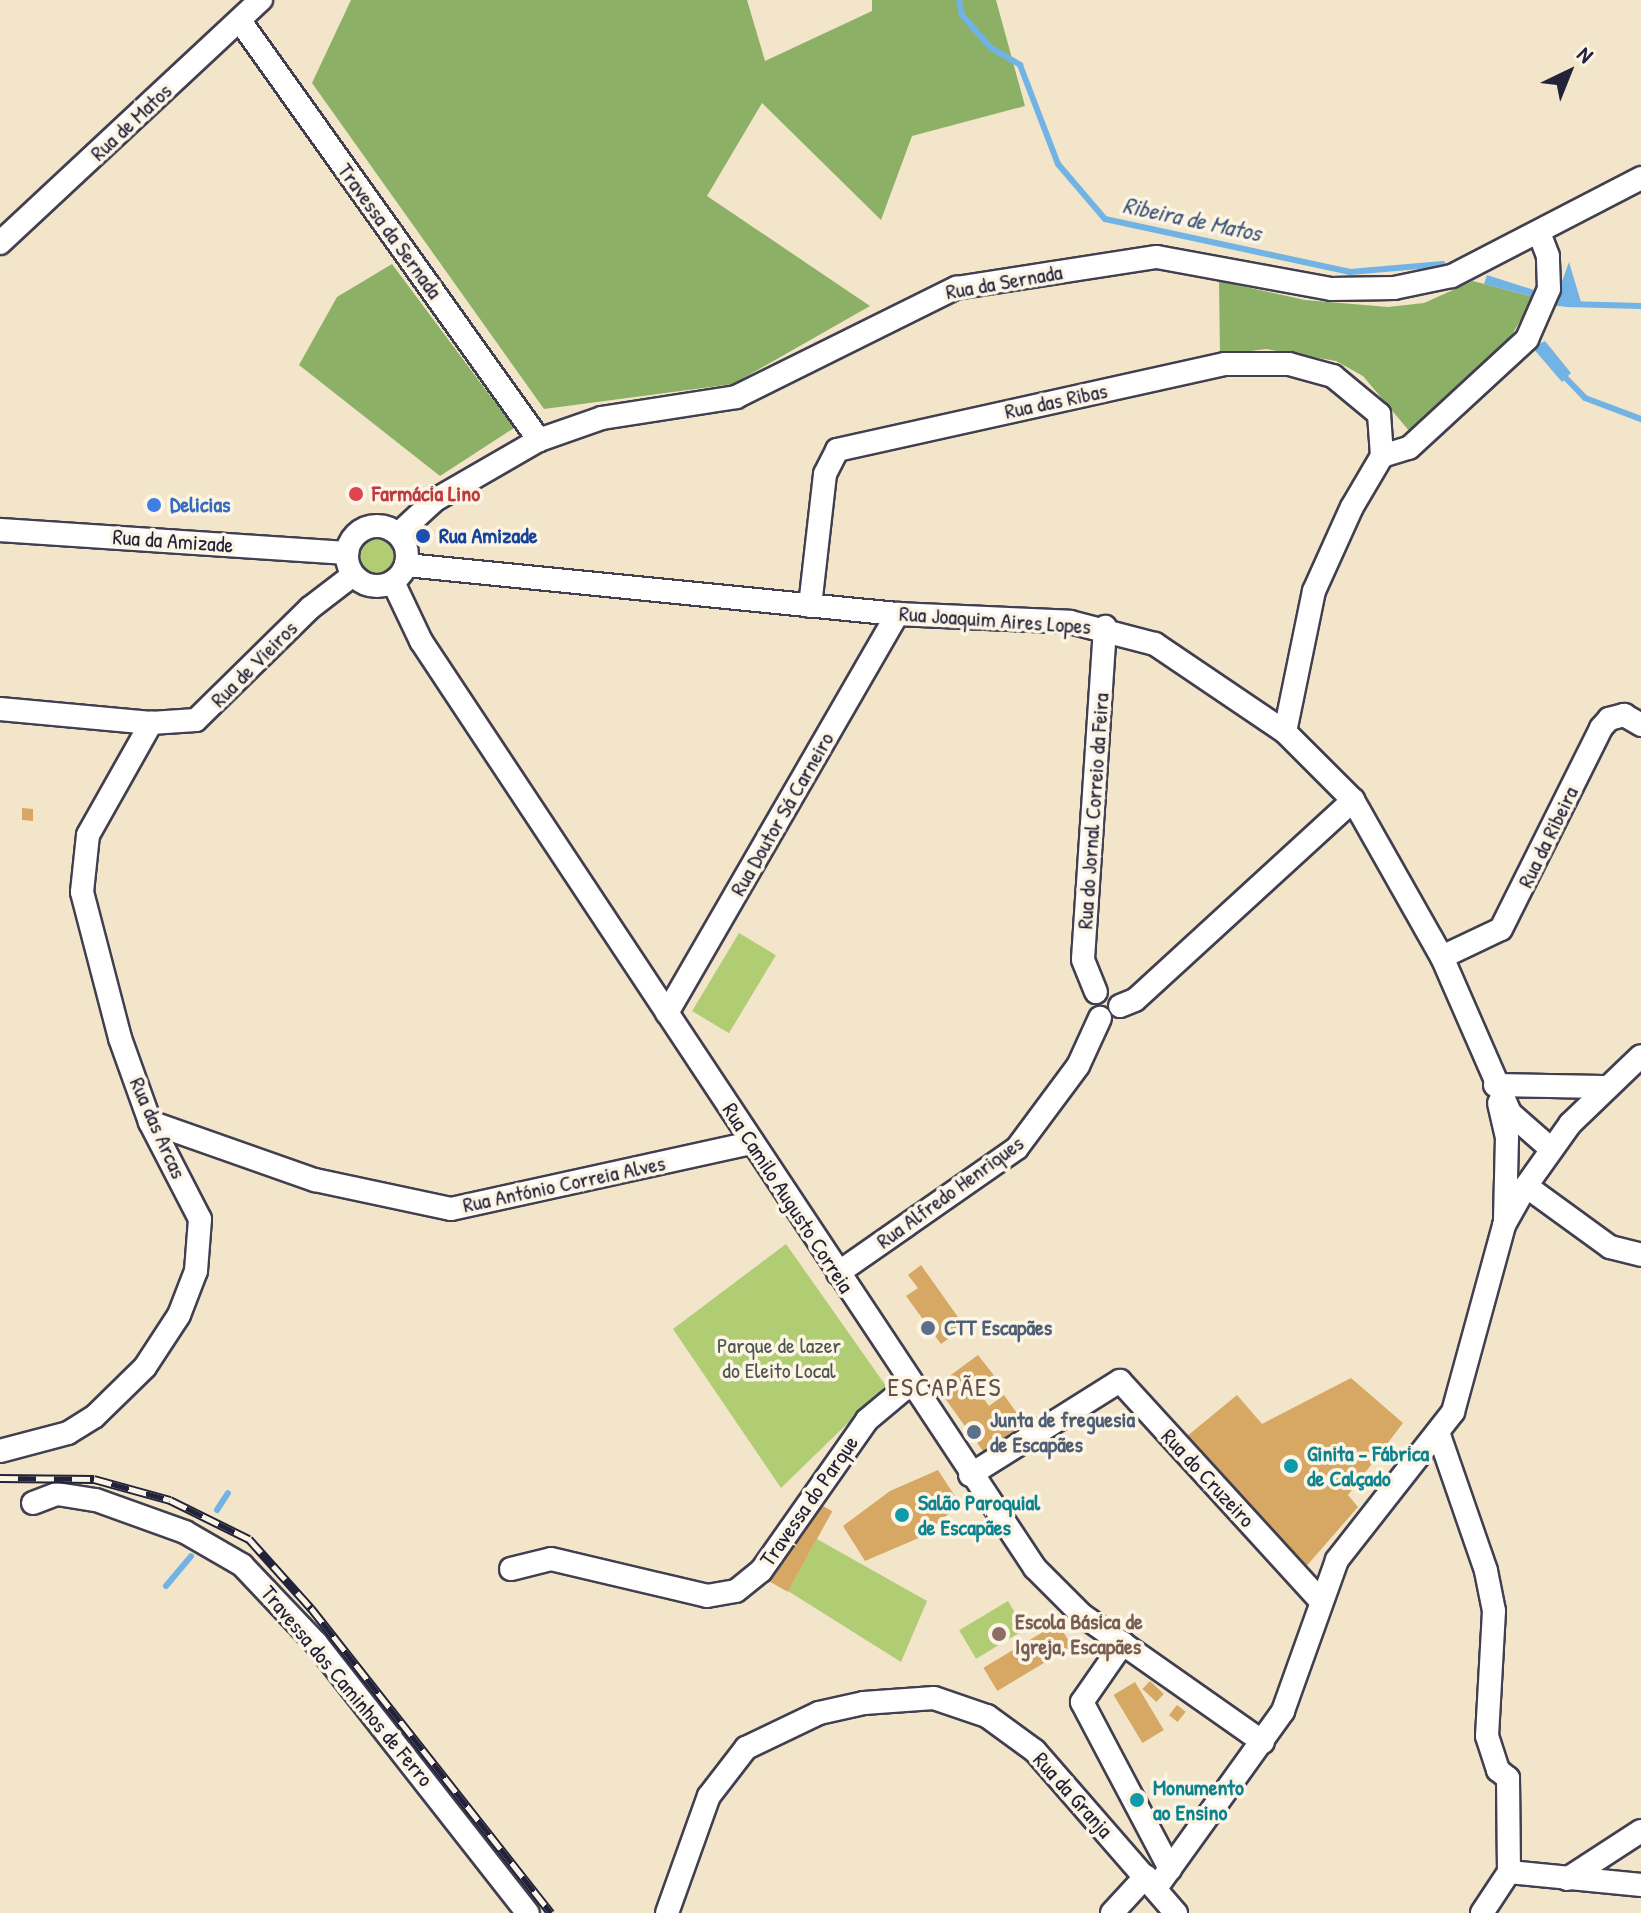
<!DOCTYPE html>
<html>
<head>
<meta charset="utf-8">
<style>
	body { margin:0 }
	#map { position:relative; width:1641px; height:1913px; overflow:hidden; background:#f2e5c9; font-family:"Patrick Hand",sans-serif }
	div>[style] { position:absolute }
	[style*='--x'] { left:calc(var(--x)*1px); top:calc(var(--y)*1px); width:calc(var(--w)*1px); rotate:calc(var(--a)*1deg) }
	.green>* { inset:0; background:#b0cd74; transform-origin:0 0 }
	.round { border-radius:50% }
	.forest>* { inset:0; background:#8cb066 }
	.water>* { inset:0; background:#72b3e6 }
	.stream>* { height:6px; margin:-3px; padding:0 3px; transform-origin:3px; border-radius:3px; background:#72b3e6 }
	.building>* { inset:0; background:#d7a764; transform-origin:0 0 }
	.roads { filter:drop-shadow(2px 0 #413f50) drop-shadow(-2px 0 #413f50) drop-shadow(0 2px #413f50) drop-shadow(0 -2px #413f50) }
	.minor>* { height:22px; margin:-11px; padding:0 11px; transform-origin:11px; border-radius:11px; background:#fff }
	.minor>.ring { margin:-11px; padding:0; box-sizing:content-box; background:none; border:22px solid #fff; border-radius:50% }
	.rail>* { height:9px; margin-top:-4.5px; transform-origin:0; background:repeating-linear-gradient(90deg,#fcf5e5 0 18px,#22223b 0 36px); box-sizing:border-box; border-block:2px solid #22223b }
	.dots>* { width:22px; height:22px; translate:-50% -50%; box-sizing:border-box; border:4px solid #fcf5e5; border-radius:50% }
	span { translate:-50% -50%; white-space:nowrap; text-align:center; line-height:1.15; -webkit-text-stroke:7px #fcf5e5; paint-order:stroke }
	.street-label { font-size:22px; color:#22223b }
	.health-label { font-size:22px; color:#be3a42; font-weight:700 }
	.left { translate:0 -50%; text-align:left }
	.shop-label { font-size:22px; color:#366cbe; font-weight:700 }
	.transit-label { font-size:22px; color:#164399; font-weight:700 }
	.service-label { font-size:22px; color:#4e5e75; font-weight:700 }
	.park-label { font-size:22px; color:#4d554c }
	.culture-label { font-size:22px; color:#0d838f; font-weight:700 }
	.education-label { font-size:22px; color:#785e54; font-weight:700 }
	.water-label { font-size:24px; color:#3e5577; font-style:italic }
	.quarter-label { font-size:26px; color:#615149; letter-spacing:2px }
	.north { position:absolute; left:1529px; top:32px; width:80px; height:80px; -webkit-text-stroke:6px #fcf5e5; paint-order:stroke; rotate:43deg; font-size:22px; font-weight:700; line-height:32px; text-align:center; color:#22223b }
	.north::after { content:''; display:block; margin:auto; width:28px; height:36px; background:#22223b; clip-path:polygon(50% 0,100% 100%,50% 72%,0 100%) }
</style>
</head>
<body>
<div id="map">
	<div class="green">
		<i class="round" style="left:360px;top:538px;width:36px;height:36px"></i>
		<i style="left:739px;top:933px;width:43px;height:91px;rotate:31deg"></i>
		<i style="clip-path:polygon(786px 1244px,886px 1386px,781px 1488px,673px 1329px)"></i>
		<i style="clip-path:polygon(817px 1539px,927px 1601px,901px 1662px,788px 1591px)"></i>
		<i style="left:1008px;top:1601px;width:33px;height:57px;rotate:59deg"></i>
	</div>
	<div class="forest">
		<i style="clip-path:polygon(351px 0,747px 0,765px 61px,872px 11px,872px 0,996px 0,1025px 106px,912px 136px,881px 220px,762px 103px,707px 196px,870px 306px,733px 384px,544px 409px,312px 83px)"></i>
		<i style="clip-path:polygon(392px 264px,514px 428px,440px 476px,299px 365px,337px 297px)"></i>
		<i style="clip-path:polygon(1219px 281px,1305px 300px,1388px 307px,1424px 303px,1473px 281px,1534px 297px,1502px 352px,1419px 430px,1410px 432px,1363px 376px,1336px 361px,1266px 349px,1220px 355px)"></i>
	</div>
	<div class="water">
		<i style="clip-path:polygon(1569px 262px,1581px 302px,1589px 307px,1553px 306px)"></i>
		<i style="clip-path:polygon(1487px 275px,1537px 291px,1534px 297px,1484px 284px)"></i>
		<i style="clip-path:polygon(1545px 341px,1571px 373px,1562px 382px,1532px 347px)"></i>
	</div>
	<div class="stream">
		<i style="--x:959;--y:0;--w:15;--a:79"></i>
		<i style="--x:962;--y:15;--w:44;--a:48.7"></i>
		<i style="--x:991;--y:48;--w:34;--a:30"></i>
		<i style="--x:1020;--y:65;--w:106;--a:69"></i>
		<i style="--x:1058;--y:164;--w:72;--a:49.5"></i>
		<i style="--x:1105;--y:219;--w:251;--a:12.2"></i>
		<i style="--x:1350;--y:272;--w:93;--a:-4.9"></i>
		<i style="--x:1566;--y:304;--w:75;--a:1.5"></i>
		<i style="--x:1560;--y:372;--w:36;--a:46"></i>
		<i style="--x:1585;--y:398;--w:60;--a:20.6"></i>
		<i style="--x:217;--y:1510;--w:20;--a:-57"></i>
		<i style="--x:166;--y:1586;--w:39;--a:-50"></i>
	</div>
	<div class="building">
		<i style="clip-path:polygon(22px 808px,33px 809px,33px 821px,22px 820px)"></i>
		<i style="clip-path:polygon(921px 1265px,965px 1327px,941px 1344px,906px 1296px,918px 1288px,908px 1275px)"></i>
		<i style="clip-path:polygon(978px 1355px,996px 1378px,978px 1391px,989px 1406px,1004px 1395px,1028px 1429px,988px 1458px,936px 1386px)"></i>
		<i style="clip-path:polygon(1351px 1378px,1403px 1423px,1348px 1495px,1358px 1507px,1303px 1570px,1186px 1437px,1237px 1395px,1262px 1424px)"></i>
		<i style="clip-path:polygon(938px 1470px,960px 1504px,921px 1537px,865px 1561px,843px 1526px,890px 1491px)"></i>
		<i style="left:814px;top:1501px;width:21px;height:92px;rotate:29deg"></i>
		<i style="left:1058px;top:1623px;width:27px;height:87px;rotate:59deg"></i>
		<i style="left:1150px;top:1681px;width:19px;height:11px;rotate:43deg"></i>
		<i style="left:1135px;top:1682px;width:56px;height:25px;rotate:59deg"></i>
		<i style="left:1177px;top:1705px;width:11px;height:13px;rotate:38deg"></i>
	</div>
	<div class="roads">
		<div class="minor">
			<i style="--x:240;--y:21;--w:515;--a:54.49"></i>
			<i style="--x:0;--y:243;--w:357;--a:-43"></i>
			<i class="ring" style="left:347px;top:526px;width:38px;height:38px"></i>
			<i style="--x:0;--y:530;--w:348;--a:3.8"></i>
			<i style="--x:398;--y:534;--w:50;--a:-42.6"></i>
			<i style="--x:435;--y:500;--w:120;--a:-30"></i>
			<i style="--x:539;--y:440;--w:67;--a:-19.2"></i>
			<i style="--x:602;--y:418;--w:136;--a:-8.9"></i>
			<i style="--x:736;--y:397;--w:246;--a:-26.4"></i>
			<i style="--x:956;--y:288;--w:203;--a:-8.8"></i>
			<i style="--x:1157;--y:257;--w:177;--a:10.4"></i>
			<i style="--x:1331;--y:289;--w:63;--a:-0.9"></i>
			<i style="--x:1394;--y:288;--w:59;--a:-11.7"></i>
			<i style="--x:1452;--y:276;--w:213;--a:-27.4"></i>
			<i style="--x:406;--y:565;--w:493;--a:5.7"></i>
			<i style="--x:897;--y:614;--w:173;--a:2.6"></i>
			<i style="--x:1070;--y:622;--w:88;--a:14.5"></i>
			<i style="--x:1155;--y:644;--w:157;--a:34.1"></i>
			<i style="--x:1285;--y:732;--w:96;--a:45"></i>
			<i style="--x:1353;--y:800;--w:180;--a:60.5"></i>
			<i style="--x:1442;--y:957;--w:170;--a:66.4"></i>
			<i style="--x:1510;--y:1113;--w:55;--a:41.3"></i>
			<i style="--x:393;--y:582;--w:65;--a:64.6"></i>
			<i style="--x:421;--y:641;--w:1112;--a:56.48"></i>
			<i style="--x:1035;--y:1568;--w:66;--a:45"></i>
			<i style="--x:1082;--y:1615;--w:221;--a:35.1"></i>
			<i style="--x:810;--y:606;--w:133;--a:-83.5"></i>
			<i style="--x:825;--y:474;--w:27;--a:-63"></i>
			<i style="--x:837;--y:450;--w:397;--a:-12.5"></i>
			<i style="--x:1225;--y:364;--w:64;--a:0"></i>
			<i style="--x:1289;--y:364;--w:46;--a:15.3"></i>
			<i style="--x:1333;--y:376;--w:60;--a:39.6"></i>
			<i style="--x:1379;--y:414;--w:42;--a:85.9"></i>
			<i style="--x:0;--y:709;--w:152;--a:5.3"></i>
			<i style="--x:151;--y:723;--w:45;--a:-3.8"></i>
			<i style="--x:196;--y:720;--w:160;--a:-44.5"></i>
			<i style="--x:310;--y:608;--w:54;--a:-37.5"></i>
			<i style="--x:1285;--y:732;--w:144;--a:-78.4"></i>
			<i style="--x:1314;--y:591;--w:92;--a:-65.7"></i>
			<i style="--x:1352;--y:507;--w:59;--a:-59.5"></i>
			<i style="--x:1382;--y:456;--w:28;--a:-17"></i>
			<i style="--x:1409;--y:448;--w:161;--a:-42.7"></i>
			<i style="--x:1527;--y:339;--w:55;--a:-66.3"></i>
			<i style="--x:1549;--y:289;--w:33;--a:-92"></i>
			<i style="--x:1548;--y:256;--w:26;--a:-111"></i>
			<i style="--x:1442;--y:957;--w:65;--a:-25.4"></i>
			<i style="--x:1501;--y:929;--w:225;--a:-63.5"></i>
			<i style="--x:1601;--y:728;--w:12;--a:-48"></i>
			<i style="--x:1609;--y:719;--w:16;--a:-15"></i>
			<i style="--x:1624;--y:715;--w:20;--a:30"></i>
			<i style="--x:1096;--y:992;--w:35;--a:-112"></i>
			<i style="--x:1083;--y:959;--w:333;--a:-86.2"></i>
			<i style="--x:1120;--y:1006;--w:16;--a:-22"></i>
			<i style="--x:1135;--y:1000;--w:296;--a:-42.5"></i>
			<i style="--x:667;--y:1013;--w:461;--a:-60"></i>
			<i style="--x:1495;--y:1085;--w:108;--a:1.1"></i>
			<i style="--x:1499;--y:1103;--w:35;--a:77"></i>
			<i style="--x:1507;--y:1137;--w:83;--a:91.4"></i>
			<i style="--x:150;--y:1122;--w:175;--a:19.4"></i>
			<i style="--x:315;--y:1180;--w:139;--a:12"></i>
			<i style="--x:451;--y:1209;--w:306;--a:-12.4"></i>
			<i style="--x:1526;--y:1186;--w:104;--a:36"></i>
			<i style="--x:1610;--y:1247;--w:32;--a:14"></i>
			<i style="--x:838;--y:1273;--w:218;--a:-34.9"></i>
			<i style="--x:1017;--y:1148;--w:102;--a:-53.4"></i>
			<i style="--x:1078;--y:1066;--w:53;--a:-65.4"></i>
			<i style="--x:1438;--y:1432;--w:147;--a:70.9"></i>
			<i style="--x:1486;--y:1571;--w:41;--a:78.7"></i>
			<i style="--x:1494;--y:1611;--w:125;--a:93.2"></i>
			<i style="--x:1487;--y:1736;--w:36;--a:72"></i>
			<i style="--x:1498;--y:1770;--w:13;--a:39"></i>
			<i style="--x:1508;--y:1778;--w:94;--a:89.4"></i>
			<i style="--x:1509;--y:1872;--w:49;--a:123.4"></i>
			<i style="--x:0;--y:1451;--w:70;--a:-14.8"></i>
			<i style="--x:68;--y:1433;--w:31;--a:-32"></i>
			<i style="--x:94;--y:1417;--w:71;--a:-44.4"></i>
			<i style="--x:145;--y:1367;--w:62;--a:-56.8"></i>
			<i style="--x:179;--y:1315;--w:47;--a:-68.9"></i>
			<i style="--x:196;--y:1271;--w:52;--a:-85.6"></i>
			<i style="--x:200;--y:1219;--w:109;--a:-117.3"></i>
			<i style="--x:150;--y:1122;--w:89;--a:-109.7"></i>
			<i style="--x:120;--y:1038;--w:151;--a:-104.6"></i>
			<i style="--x:82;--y:892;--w:57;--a:-84"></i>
			<i style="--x:88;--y:835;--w:129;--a:-60.6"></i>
			<i style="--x:970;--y:1475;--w:177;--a:-32.1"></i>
			<i style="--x:1120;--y:1381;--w:295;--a:47.6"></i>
			<i style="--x:33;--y:1503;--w:26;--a:-21"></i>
			<i style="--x:57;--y:1494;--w:39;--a:9"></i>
			<i style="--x:96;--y:1500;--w:95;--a:19.8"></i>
			<i style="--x:185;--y:1532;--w:66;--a:30.1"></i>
			<i style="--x:242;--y:1565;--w:108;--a:46.5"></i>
			<i style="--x:316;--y:1643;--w:343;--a:51.9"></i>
			<i style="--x:511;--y:1569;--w:41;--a:-14"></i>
			<i style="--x:551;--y:1559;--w:160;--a:13.3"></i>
			<i style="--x:707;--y:1596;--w:29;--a:-10"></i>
			<i style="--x:736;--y:1591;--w:32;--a:-39"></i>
			<i style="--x:761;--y:1571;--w:184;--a:-54.9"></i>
			<i style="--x:867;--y:1420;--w:56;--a:-39.9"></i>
			<i style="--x:1123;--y:1643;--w:72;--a:124.8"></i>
			<i style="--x:1082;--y:1702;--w:189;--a:62.2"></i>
			<i style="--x:1509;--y:1872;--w:133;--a:5.6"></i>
			<i style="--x:1567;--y:1879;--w:88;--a:-33"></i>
			<i style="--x:1156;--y:1888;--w:218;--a:-54.3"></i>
			<i style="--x:1283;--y:1711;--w:160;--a:-70.3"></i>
			<i style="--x:1337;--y:1560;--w:188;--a:-51.9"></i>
			<i style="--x:1453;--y:1412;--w:194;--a:-74.7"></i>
			<i style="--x:1504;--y:1225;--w:45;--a:-60.6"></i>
			<i style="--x:1526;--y:1186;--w:76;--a:-54.6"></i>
			<i style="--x:1570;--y:1124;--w:98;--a:-43.8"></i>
			<i style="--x:667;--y:1913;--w:124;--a:-70.3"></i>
			<i style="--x:709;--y:1796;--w:61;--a:-52.4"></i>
			<i style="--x:746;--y:1748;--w:81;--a:-25.6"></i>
			<i style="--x:819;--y:1713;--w:46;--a:-12.5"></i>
			<i style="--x:864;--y:1703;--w:70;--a:-4.1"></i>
			<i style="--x:934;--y:1698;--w:56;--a:18.8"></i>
			<i style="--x:987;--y:1716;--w:59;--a:36.1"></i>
			<i style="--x:1035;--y:1751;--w:215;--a:49"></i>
			<i style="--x:1112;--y:1913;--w:50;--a:-47.4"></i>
		</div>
	</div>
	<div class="rail">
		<i style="--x:0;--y:1478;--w:94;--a:0.6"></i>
		<i style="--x:94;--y:1479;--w:79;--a:15.4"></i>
		<i style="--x:170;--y:1500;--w:88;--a:26.3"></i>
		<i style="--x:249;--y:1539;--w:93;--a:48.1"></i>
		<i style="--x:311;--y:1608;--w:388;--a:51.8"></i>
	</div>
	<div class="dots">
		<i style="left:356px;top:494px;background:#e0444e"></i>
		<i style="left:154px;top:505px;background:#3f7fe0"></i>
		<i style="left:423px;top:536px;background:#1a4fb4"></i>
		<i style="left:928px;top:1328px;background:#5c6f8a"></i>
		<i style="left:974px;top:1432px;background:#5c6f8a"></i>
		<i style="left:1291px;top:1466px;background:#0f9aa8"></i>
		<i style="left:902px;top:1515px;background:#0f9aa8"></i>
		<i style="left:999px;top:1634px;background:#8d6e63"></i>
		<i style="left:1137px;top:1800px;background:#0f9aa8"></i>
	</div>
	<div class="street-label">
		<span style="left:131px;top:122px;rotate:-43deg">Rua de Matos</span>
		<span style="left:390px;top:231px;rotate:54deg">Travessa da Sernada</span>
		<span style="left:1004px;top:282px;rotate:-10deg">Rua da Sernada</span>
		<span style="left:1056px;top:401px;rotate:-12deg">Rua das Ribas</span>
		<span style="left:173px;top:541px;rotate:4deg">Rua da Amizade</span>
		<span style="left:995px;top:620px;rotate:4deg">Rua Joaquim Aires Lopes</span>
		<span style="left:254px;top:664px;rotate:-45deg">Rua de Vieiros</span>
		<span style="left:1093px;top:811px;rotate:-86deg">Rua do Jornal Correio da Feira</span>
		<span style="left:782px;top:814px;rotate:-60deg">Rua Doutor Sá Carneiro</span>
		<span style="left:1548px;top:837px;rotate:-64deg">Rua da Ribeira</span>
		<span style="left:158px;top:1128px;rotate:66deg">Rua das Arcas</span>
		<span style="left:564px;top:1184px;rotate:-12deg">Rua António Correia Alves</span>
		<span style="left:950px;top:1192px;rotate:-36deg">Rua Alfredo Henriques</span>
		<span style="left:788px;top:1198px;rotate:57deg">Rua Camilo Augusto Correia</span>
		<span style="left:1208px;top:1478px;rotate:47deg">Rua do Cruzeiro</span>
		<span style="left:809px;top:1501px;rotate:-55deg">Travessa do Parque</span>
		<span style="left:347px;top:1686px;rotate:50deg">Travessa dos Caminhos de Ferro</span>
		<span style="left:1073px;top:1795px;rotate:48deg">Rua da Granja</span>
	</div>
	<div class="health-label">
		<span class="left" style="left:372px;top:494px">Farmácia Lino</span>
	</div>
	<div class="shop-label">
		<span class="left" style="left:170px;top:505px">Delicias</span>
	</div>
	<div class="transit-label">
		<span class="left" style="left:439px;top:536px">Rua Amizade</span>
	</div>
	<div class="service-label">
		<span class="left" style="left:944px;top:1328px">CTT Escapães</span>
		<span class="left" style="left:990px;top:1432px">Junta de freguesia<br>de Escapães</span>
	</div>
	<div class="park-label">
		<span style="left:779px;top:1358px">Parque de lazer<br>do Eleito Local</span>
	</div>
	<div class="culture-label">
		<span class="left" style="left:1307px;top:1466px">Ginita - Fábrica<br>de Calçado</span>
		<span class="left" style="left:918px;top:1515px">Salão Paroquial<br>de Escapães</span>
		<span class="left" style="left:1153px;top:1800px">Monumento<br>ao Ensino</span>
	</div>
	<div class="education-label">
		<span class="left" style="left:1015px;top:1634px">Escola Básica de<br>Igreja, Escapães</span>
	</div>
	<div class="water-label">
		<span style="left:1192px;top:219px;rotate:12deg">Ribeira de Matos</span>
	</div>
	<div class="quarter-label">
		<span style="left:945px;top:1387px">ESCAPÃES</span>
	</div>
	<div class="north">N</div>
</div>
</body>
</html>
